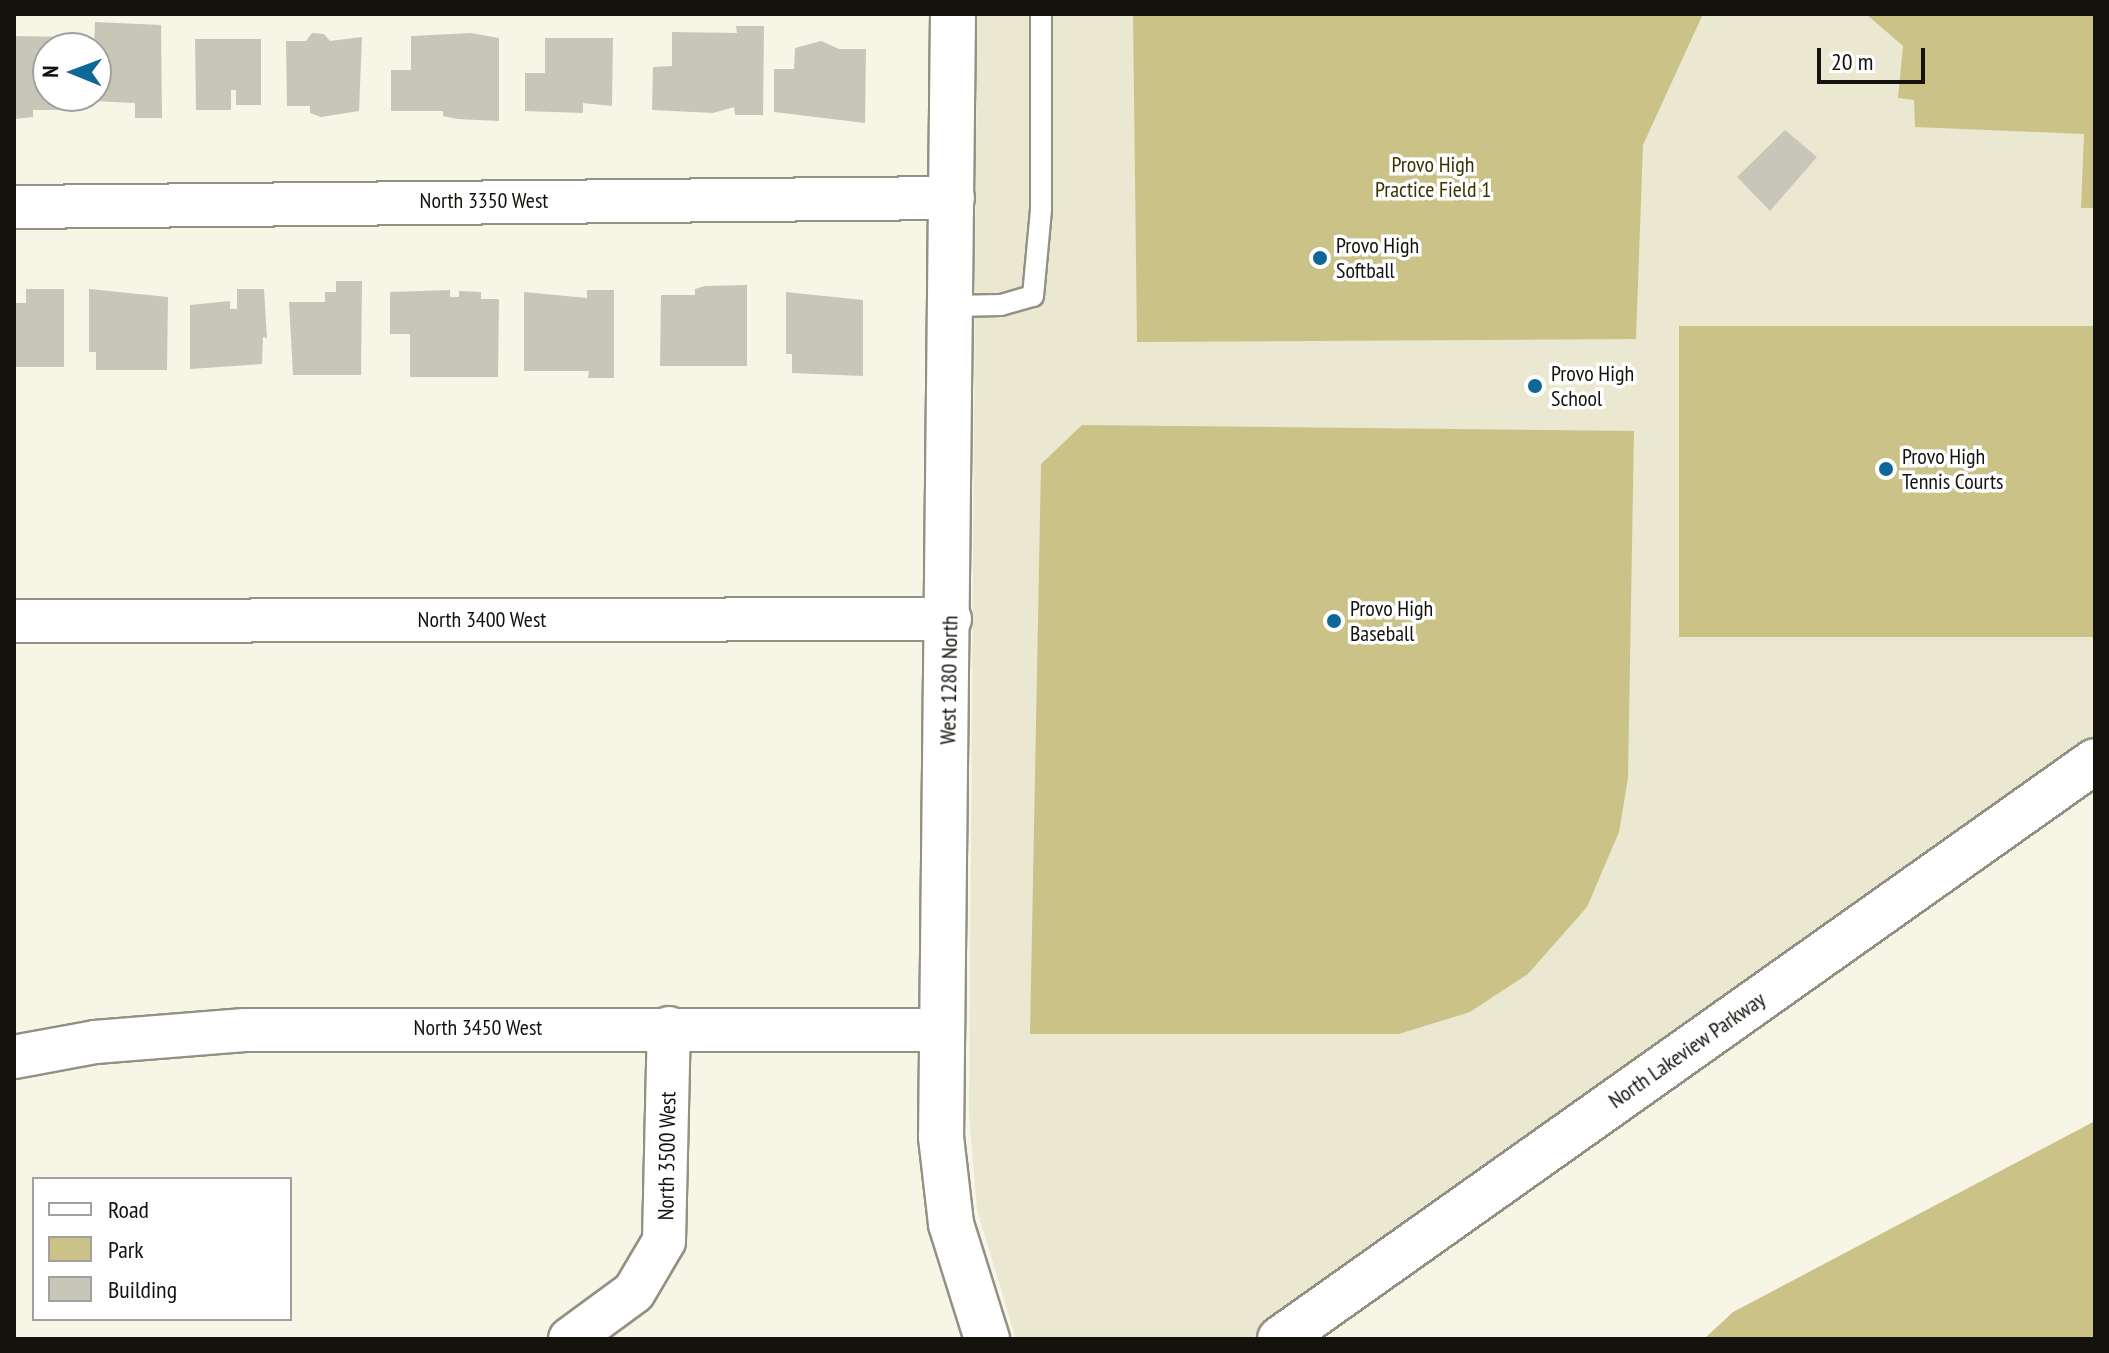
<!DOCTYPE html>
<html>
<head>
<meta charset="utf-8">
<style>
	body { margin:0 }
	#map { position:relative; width:2109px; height:1353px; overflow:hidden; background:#f7f5e6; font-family:"PT Sans Narrow",sans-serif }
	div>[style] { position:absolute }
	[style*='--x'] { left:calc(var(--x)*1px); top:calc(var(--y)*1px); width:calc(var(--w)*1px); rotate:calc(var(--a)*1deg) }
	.built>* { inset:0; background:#ebe8d2 }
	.green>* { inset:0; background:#cbc287; transform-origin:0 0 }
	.building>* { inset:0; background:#c8c6b8 }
	.roads { filter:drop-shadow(2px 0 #939183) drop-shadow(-2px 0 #939183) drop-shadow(0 2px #939183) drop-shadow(0 -2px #939183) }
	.lane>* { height:20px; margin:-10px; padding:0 10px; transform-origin:10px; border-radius:10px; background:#fff }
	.street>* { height:42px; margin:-21px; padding:0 21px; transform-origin:21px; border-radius:21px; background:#fff }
	.secondary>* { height:44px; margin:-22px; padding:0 22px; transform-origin:22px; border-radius:22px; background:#fff }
	.dots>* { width:22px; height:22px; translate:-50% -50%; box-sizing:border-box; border:4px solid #fff; border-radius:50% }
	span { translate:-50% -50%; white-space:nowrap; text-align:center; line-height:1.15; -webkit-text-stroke:7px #fff; paint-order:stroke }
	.park-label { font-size:22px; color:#393204 }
	.street-label { font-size:22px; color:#13120d }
	.poi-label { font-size:22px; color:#13120d }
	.left { translate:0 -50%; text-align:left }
	.frame { position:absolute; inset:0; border:16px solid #13120d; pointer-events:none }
	.legend { position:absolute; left:32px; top:1177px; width:260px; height:144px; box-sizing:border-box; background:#fff; border:2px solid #a1a09e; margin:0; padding:10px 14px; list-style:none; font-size:24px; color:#13120d }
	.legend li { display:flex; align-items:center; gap:16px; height:40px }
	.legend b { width:40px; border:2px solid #a1a09e }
	.north { position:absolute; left:32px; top:32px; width:80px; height:80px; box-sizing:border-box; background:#fff; border:2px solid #a1a09e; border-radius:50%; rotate:271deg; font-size:22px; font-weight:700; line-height:32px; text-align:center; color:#13120d }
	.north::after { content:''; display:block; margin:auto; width:28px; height:36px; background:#0d6797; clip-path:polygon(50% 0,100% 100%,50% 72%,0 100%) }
	.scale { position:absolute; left:1817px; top:48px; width:108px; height:36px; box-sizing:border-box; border:4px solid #13120d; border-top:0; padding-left:10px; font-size:24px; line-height:28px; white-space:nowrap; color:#13120d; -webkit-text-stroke:6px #fff; paint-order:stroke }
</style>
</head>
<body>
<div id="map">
	<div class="built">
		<i style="clip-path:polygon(977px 14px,2095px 14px,2095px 757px,1249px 1339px,1016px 1339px,977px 1210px,969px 1114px)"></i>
	</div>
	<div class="green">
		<i style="clip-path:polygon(1133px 14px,1703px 14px,1643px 145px,1636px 339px,1137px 342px)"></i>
		<i style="clip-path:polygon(1866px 14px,2095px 14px,2095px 208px,2081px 208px,2084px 134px,1915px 127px,1914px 100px,1898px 98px,1903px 46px)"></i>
		<i style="left:1679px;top:326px;width:416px;height:311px"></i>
		<i style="clip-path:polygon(1082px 425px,1634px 431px,1628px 778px,1619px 832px,1587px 907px,1528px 974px,1470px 1012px,1399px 1034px,1030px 1034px,1041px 464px)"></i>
		<i style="clip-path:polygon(2095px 1121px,2095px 1339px,1704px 1339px,1733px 1312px)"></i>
	</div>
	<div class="building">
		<i style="clip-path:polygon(95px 22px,161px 25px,162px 118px,135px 118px,135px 103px,92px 101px)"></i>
		<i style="clip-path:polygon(736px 26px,764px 26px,763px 115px,735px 115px,734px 107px,713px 113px,652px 110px,653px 67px,672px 66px,672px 32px,737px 33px)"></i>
		<i style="clip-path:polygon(312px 33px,324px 34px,330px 41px,362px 37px,359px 111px,321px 117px,310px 113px,310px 106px,287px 106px,286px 41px,306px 41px)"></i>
		<i style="clip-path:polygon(471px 33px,499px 38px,499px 121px,457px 119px,443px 116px,443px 111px,391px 111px,391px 70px,411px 70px,411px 36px)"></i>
		<i style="clip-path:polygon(14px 36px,68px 37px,68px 48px,48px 48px,48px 96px,67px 96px,67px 110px,33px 110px,33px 117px,14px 119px)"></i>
		<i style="clip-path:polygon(545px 38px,613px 38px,612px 106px,583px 103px,583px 113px,525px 111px,525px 73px,545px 73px)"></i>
		<i style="clip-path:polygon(195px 39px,261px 39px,261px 105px,236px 105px,236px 90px,231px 90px,231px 110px,196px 110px)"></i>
		<i style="clip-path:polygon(821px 41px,839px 49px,866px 49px,865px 123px,774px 112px,774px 69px,794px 69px,795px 48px)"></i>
		<i style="clip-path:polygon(1785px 130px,1817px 157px,1770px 211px,1737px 177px)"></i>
		<i style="clip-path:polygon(336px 281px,362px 281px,361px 375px,293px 375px,289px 302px,325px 302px,325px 292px,336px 292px)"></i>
		<i style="clip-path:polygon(747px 285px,747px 366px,660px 366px,661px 295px,695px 295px,695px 289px,705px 286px)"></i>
		<i style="clip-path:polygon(26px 289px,64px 289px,64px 367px,14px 367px,14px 303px,26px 303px)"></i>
		<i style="clip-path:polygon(89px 289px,168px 297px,167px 370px,96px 370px,96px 352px,89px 352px)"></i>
		<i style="clip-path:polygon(237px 289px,264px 289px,267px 338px,263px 337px,262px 364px,190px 369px,190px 305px,230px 301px,230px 309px,237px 309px)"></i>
		<i style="clip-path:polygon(450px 290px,450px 297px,459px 297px,459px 291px,481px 292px,481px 299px,499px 299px,498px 377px,410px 377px,410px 334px,390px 334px,390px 292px)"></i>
		<i style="clip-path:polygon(587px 290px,614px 290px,614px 378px,588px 378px,589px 371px,524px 371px,524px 292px,587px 298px)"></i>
		<i style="clip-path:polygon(786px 292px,863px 300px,863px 376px,792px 373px,792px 354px,786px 354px)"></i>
	</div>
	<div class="roads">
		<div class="lane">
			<i style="--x:953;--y:306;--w:48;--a:-1.2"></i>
			<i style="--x:1001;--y:305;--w:33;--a:-16"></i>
			<i style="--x:1033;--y:296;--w:86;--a:-84.7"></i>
			<i style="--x:1041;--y:210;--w:196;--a:-90"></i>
		</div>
		<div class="street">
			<i style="--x:14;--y:207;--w:939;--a:-0.55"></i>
			<i style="--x:14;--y:621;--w:936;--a:-0.12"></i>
			<i style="--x:14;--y:1057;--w:82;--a:-10.5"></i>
			<i style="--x:95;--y:1042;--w:150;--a:-4.6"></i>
			<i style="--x:245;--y:1030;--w:698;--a:0"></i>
			<i style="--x:570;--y:1339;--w:79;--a:-36.3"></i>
			<i style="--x:634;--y:1292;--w:59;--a:-59.5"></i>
			<i style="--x:664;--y:1241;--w:213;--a:-88.7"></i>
		</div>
		<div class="secondary">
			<i style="--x:953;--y:14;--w:1123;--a:90.61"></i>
			<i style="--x:941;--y:1137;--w:88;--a:83.4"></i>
			<i style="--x:951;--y:1224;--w:121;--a:72.6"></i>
			<i style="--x:1280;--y:1339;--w:999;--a:-35.34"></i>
		</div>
	</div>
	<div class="dots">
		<i style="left:1320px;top:258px;background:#0d6797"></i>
		<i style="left:1535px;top:386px;background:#0d6797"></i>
		<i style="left:1886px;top:469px;background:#0d6797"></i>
		<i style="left:1334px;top:621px;background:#0d6797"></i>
	</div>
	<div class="park-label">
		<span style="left:1433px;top:177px">Provo High<br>Practice Field 1</span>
	</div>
	<div class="street-label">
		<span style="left:484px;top:201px">North 3350 West</span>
		<span style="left:482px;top:620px">North 3400 West</span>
		<span style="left:949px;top:680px;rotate:-89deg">West 1280 North</span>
		<span style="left:478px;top:1028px">North 3450 West</span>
		<span style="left:1687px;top:1050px;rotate:-35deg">North Lakeview Parkway</span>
		<span style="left:667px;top:1156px;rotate:-89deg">North 3500 West</span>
	</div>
	<div class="poi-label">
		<span class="left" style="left:1336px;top:258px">Provo High<br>Softball</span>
		<span class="left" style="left:1551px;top:386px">Provo High<br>School</span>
		<span class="left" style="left:1902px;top:469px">Provo High<br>Tennis Courts</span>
		<span class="left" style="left:1350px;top:621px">Provo High<br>Baseball</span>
	</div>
	<div class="frame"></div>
	<ul class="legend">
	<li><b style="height:10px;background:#fff"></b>Road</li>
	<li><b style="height:22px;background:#cbc287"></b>Park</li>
	<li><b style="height:22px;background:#c8c6b8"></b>Building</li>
	</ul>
	<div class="north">N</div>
	<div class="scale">20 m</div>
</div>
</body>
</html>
